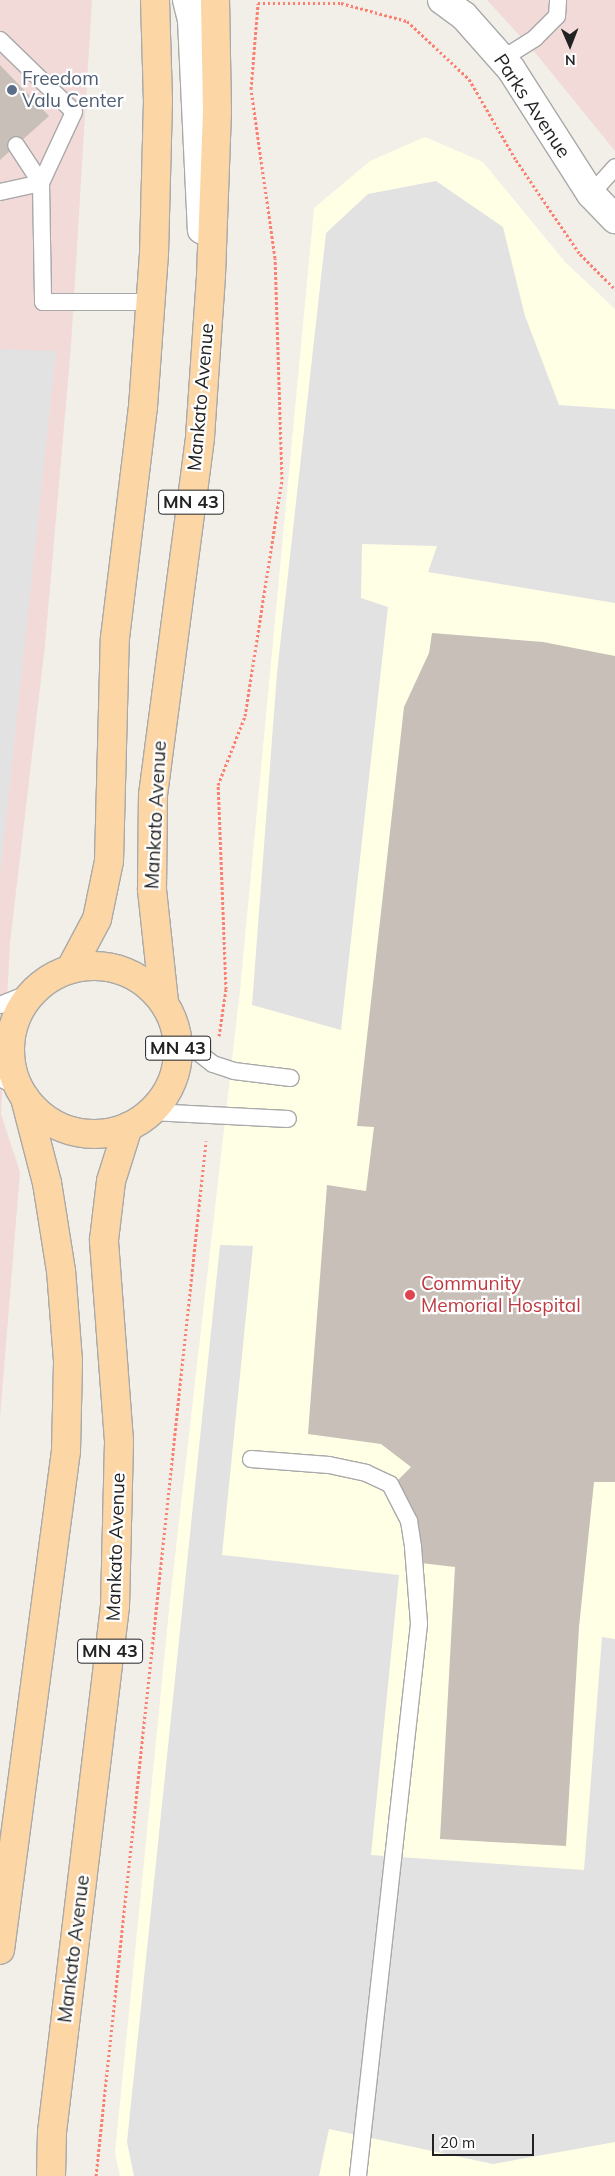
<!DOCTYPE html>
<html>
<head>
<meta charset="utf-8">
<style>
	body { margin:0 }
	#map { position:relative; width:615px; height:2176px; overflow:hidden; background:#f2efe9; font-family:Mulish,sans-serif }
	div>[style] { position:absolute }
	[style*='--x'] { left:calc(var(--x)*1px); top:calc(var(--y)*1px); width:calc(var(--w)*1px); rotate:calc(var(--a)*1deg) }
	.commercial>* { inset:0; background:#f2dad9 }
	.education>* { inset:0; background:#ffffe5 }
	.parking>* { inset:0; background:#e2e2e2 }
	.building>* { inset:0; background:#c7bfb8 }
	.path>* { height:3px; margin-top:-1.5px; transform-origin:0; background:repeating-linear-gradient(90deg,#fa8072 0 2.5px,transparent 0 5px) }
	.roads { filter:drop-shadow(1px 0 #a9a9a9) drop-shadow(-1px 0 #a9a9a9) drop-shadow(0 1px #a9a9a9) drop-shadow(0 -1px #a9a9a9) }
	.service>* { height:16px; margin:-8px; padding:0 8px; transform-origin:8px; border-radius:8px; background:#fff }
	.minor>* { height:28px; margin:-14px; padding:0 14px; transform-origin:14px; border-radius:14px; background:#fff }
	.tertiary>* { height:28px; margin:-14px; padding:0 14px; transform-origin:14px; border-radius:14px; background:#fff }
	.primary>* { height:28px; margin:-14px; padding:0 14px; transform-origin:14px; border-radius:14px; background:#fcd6a4 }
	.primary>.ring { margin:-14px; padding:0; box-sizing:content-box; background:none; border:28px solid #fcd6a4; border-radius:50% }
	.dots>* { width:14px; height:14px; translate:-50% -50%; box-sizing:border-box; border:2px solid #fff; border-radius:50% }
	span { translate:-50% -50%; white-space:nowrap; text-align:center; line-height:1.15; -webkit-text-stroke:4.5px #fff; paint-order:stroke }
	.shield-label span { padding:1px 4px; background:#fff; border:1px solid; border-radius:4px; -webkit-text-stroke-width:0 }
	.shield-label { font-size:18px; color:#222; font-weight:700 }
	.service-label { font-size:19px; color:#4e5e75 }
	.left { translate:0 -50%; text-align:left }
	.street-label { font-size:19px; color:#222 }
	.health-label { font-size:19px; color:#be3a42 }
	.north { position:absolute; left:545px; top:20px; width:50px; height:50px; -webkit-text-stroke:4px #fff; paint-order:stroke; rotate:179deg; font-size:14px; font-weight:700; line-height:20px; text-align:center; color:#222 }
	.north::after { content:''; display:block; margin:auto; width:18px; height:22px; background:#222; clip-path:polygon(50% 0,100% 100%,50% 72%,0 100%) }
	.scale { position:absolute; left:432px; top:2134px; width:102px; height:22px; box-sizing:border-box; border:2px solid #222; border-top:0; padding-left:6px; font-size:15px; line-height:18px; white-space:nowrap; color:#222; -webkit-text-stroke:4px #fff; paint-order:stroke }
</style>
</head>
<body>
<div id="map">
	<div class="commercial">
		<i style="clip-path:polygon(0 0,92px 0,71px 346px,45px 645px,10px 943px,1px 1114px,20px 1172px,0 1418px)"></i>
		<i style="clip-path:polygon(487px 0,615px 0,615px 151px,537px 55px)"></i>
	</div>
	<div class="education">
		<i style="clip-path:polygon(425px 137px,483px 162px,565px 262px,615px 309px,615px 2176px,120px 2176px,115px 2153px,170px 1600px,240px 990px,314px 208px,370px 161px)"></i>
	</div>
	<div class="parking">
		<i style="clip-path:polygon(436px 181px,503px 227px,525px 316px,559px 405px,615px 409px,615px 603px,428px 572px,437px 546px,362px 544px,361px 598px,388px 607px,341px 1030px,252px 1005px,277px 673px,326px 233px,368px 194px)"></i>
		<i style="clip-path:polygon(0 349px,56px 351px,0 876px)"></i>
		<i style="clip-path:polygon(220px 1245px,253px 1246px,222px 1555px,399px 1575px,371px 1855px,584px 1870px,602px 1637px,615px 1639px,615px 2142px,493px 2164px,329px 2129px,319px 2176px,134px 2176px,127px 2142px)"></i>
	</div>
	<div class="building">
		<i style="clip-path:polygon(0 65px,49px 116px,0 160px)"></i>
		<i style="clip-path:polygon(432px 633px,543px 642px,615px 656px,615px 1482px,594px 1482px,579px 1627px,566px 1846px,440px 1839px,455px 1567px,421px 1563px,396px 1482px,411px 1467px,381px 1444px,308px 1434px,327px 1185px,366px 1191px,374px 1127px,357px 1126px,404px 707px,429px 653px)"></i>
	</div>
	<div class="path">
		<i style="--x:219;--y:1036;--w:48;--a:-81.5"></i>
		<i style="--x:226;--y:989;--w:204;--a:-92.2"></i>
		<i style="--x:218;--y:785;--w:74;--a:-68.6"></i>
		<i style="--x:245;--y:716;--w:240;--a:-81.1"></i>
		<i style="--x:282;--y:479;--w:221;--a:-91.8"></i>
		<i style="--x:275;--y:258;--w:171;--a:-98.1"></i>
		<i style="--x:251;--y:89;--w:86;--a:-85.3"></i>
		<i style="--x:258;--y:3;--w:83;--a:0"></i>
		<i style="--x:341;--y:3;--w:68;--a:15.3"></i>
		<i style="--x:407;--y:21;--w:85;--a:43.1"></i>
		<i style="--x:469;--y:79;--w:94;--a:59.9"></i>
		<i style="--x:516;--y:160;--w:114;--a:55.8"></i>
		<i style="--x:580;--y:254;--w:49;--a:45"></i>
		<i style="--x:96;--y:2176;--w:1041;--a:-83.93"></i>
	</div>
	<div class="roads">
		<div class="service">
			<i style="--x:0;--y:40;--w:103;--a:44.2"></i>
			<i style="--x:74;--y:112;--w:78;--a:114.9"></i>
			<i style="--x:41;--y:183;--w:45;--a:-123.3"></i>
			<i style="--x:502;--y:59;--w:39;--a:-32"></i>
			<i style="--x:535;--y:38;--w:31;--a:-45"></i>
			<i style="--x:557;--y:16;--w:16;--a:-86"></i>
			<i style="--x:0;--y:192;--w:42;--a:-12.4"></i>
			<i style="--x:41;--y:183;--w:119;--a:89"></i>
			<i style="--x:43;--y:302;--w:107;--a:0"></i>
			<i style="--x:591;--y:194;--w:36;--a:-48"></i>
			<i style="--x:0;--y:1005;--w:37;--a:-22"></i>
			<i style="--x:178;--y:1037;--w:44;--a:37.6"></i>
			<i style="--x:213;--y:1064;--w:22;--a:18"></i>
			<i style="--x:234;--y:1071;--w:57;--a:7"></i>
			<i style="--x:0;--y:1078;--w:20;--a:27"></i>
			<i style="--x:151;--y:1112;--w:137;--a:2.9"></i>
			<i style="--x:251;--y:1459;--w:78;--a:4.4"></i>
			<i style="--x:329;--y:1465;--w:38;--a:12"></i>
			<i style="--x:366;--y:1473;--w:26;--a:25"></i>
			<i style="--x:390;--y:1484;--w:42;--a:62.8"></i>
			<i style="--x:409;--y:1521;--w:26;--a:81"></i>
			<i style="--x:413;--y:1547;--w:77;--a:85.5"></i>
			<i style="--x:419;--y:1624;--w:555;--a:96.31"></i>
		</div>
		<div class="minor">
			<i style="--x:442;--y:0;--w:27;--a:36"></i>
			<i style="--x:464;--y:16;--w:71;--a:48.4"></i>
			<i style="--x:511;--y:69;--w:148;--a:57.4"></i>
			<i style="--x:591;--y:194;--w:35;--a:46"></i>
		</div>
		<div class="tertiary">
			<i style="--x:187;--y:0;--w:21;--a:76"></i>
			<i style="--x:192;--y:20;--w:210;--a:87.3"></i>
		</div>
		<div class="primary">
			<i class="ring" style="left:10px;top:966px;width:140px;height:140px"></i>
			<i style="--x:71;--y:968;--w:55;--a:-62"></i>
			<i style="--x:97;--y:919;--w:59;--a:-78.3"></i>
			<i style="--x:109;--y:861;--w:223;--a:-88.5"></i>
			<i style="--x:115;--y:638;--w:233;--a:-83.1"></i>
			<i style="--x:143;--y:407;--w:153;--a:-85.9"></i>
			<i style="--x:154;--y:254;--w:153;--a:-88.5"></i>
			<i style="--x:158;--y:101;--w:101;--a:-91.7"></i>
			<i style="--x:164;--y:1002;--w:114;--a:-96.1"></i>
			<i style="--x:152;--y:889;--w:94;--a:-89.4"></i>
			<i style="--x:153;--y:795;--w:361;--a:-82.5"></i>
			<i style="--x:200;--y:437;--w:162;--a:-86.1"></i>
			<i style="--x:211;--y:275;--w:162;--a:-87.9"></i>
			<i style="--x:217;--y:113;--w:113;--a:-91"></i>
			<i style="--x:0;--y:1950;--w:503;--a:-82.47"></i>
			<i style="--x:66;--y:1451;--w:90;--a:-88.7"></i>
			<i style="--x:68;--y:1361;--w:90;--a:-94.4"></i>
			<i style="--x:61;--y:1271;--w:89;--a:-99"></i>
			<i style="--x:47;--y:1183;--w:88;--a:-104.5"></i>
			<i style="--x:51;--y:2176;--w:44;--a:-88.7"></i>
			<i style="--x:52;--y:2132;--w:530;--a:-83.17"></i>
			<i style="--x:115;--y:1606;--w:165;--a:-88.6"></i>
			<i style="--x:119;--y:1441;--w:202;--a:-94.3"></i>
			<i style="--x:104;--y:1240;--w:59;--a:-83.2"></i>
			<i style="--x:111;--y:1181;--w:57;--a:-72.5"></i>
		</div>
	</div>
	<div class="dots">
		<i style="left:12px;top:90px;background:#5c6f8a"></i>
		<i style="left:410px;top:1295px;background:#e0444e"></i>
	</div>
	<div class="shield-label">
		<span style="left:191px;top:502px">MN 43</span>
		<span style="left:178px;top:1048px">MN 43</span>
		<span style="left:110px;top:1651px">MN 43</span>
	</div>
	<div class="service-label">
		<span class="left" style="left:22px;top:90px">Freedom<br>Valu Center</span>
	</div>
	<div class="street-label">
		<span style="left:532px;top:106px;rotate:56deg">Parks Avenue</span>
		<span style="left:201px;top:397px;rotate:-85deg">Mankato Avenue</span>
		<span style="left:156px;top:815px;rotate:-87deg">Mankato Avenue</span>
		<span style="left:116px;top:1547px;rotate:-88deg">Mankato Avenue</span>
		<span style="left:74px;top:1949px;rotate:-83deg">Mankato Avenue</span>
	</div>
	<div class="health-label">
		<span class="left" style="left:421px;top:1295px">Community<br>Memorial Hospital</span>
	</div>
	<div class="north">N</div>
	<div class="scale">20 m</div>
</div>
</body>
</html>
